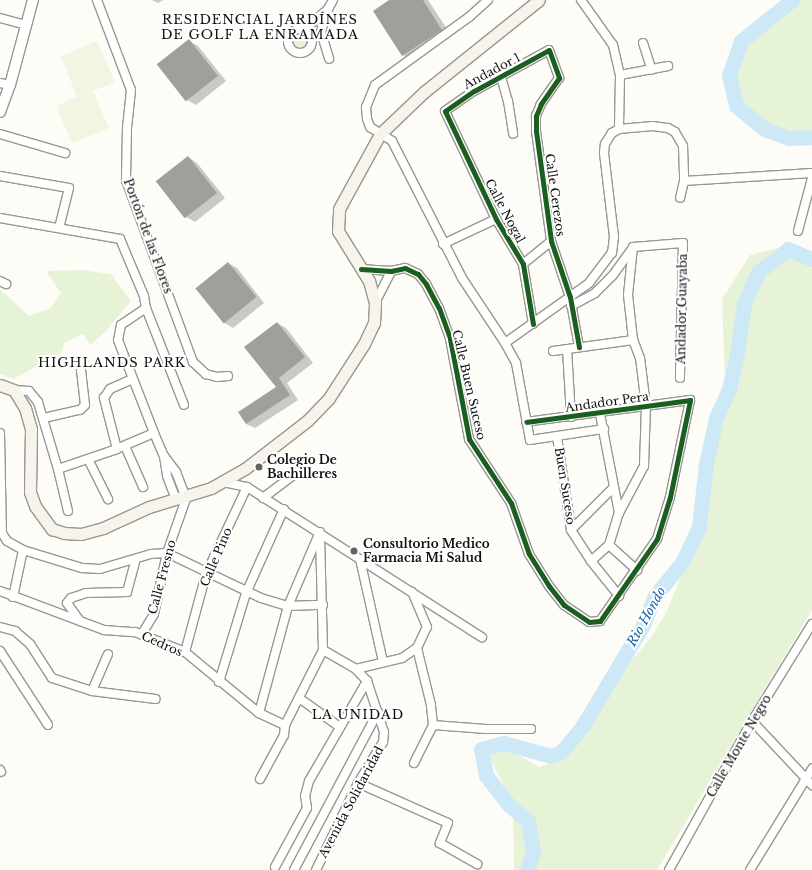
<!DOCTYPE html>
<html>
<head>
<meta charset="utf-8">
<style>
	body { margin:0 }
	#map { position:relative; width:812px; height:870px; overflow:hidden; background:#fdfcf7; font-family:"Libre Baskerville",serif }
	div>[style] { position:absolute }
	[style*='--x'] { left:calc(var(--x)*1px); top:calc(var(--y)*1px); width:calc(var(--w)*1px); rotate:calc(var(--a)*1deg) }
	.green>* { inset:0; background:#e7f3d7 }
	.round { border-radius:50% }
	.pitch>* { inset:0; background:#f0f6e1 }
	.shadow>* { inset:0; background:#0003 }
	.river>* { height:15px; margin:-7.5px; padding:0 7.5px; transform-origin:7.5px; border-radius:7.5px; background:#cde8f7 }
	.building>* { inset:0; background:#a19f9c; transform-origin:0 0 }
	.roads { filter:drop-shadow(1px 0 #979795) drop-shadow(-1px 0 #979795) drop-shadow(0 1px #979795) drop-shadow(0 -1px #979795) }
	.minor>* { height:8px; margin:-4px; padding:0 4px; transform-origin:4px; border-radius:4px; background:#fffffe }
	.minor>.ring { margin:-4px; padding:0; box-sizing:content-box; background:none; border:8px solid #fffffe; border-radius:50% }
	.tertiary>* { height:10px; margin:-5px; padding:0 5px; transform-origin:5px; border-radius:5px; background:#fffffe }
	.secondary>* { height:11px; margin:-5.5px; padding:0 5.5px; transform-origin:5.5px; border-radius:5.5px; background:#f6f4eb }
	.cycleway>* { height:5px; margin:-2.5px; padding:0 2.5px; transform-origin:2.5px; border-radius:2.5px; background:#1b5e20 }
	.dots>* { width:11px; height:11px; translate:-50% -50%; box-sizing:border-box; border:2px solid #fff; border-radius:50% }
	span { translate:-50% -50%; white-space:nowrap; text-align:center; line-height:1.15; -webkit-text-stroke:4px #fff; paint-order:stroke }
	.street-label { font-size:12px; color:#111 }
	.poi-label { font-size:12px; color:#111; font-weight:700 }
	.left { translate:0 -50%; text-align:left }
	.neighbourhood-label { font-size:13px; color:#111; letter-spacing:1px }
	.water-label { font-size:13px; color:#1768a6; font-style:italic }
</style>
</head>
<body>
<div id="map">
	<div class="green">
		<i style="clip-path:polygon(800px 0,812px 0,812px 132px,789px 133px,766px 125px,740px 103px,733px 76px,745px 44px)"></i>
		<i class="round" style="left:292px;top:33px;width:16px;height:16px"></i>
		<i style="clip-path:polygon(779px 248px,808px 262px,812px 268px,812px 610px,657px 870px,514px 870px,513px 804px,487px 752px,505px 747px,539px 767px,563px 759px,588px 734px,611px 686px,652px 636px,667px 611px,705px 516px,725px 382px,722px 299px,750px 255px)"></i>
		<i style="clip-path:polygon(82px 270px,111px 274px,131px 301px,105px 332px,90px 345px,83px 334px,64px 343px,63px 350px,57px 356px,13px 379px,0 374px,0 289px,29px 316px,51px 308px,61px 293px,46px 271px)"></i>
	</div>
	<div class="pitch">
		<i style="clip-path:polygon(97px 41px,115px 82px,93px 91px,109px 128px,72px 143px,56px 106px,77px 97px,61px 56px)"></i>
	</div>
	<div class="shadow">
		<i style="clip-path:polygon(152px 0,163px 0,158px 3px)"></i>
		<i style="clip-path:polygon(391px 0,428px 0,451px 35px,412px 60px,403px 55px)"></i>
		<i style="clip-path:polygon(189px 41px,198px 46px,226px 81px,196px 105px,187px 100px)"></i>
		<i style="clip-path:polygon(188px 157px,197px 163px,225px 198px,195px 222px,186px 217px)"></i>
		<i style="clip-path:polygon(228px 263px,237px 268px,264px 303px,233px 328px,223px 322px)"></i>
		<i style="clip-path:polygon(277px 323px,286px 328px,313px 363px,287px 383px,298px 400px,255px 428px,246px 424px,277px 388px)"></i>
	</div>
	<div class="river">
		<i style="--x:792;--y:0;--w:65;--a:141.2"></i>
		<i style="--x:741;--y:41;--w:36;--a:109"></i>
		<i style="--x:729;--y:75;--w:32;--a:77"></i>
		<i style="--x:736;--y:106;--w:36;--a:39"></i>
		<i style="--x:764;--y:129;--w:27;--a:20"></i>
		<i style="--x:789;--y:138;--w:23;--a:-2"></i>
		<i style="--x:527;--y:870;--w:19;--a:-72"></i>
		<i style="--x:533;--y:852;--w:31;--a:-99"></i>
		<i style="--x:528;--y:821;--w:25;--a:-140"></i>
		<i style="--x:509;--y:805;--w:37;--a:-128"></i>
		<i style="--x:486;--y:776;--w:27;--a:-100"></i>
		<i style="--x:481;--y:749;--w:24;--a:-15"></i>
		<i style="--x:504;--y:743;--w:49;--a:15.5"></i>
		<i style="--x:551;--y:756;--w:11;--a:-22"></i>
		<i style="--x:561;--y:752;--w:33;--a:-50"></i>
		<i style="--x:582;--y:727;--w:119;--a:-59.1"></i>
		<i style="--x:643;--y:625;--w:31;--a:-68"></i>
		<i style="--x:655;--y:596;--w:45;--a:-51.3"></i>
		<i style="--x:683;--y:561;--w:38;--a:-65"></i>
		<i style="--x:699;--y:527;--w:63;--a:-83.7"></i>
		<i style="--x:706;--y:464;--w:47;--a:-77.7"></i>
		<i style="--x:716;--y:418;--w:32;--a:-66"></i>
		<i style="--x:729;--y:389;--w:36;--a:-77"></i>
		<i style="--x:737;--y:354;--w:50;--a:-82"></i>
		<i style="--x:744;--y:304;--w:35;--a:-66"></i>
		<i style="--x:758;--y:272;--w:38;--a:-37"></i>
		<i style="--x:788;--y:249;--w:26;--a:23"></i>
	</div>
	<div class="building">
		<i style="clip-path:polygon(389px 0,423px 0,442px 30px,402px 56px,373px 11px)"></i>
		<i style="left:189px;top:39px;width:47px;height:41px;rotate:52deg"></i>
		<i style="left:188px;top:156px;width:47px;height:41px;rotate:52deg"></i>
		<i style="left:228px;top:262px;width:45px;height:42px;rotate:51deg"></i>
		<i style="clip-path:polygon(277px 322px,305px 357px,279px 378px,290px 395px,246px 424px,238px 412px,276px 387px,244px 347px)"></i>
	</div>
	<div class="roads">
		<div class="minor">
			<i style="--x:97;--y:0;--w:96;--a:69.3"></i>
			<i style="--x:131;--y:90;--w:37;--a:96"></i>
			<i style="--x:127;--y:127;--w:53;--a:91.1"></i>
			<i style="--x:126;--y:180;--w:194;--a:69.8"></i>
			<i style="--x:193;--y:362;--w:18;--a:43"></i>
			<i style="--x:206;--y:374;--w:11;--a:15"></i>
			<i style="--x:217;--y:377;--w:11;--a:-5"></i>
			<i style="--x:488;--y:0;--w:25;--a:138"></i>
			<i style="--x:469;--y:17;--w:116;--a:144.1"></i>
			<i style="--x:375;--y:85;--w:24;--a:112"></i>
			<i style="--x:366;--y:107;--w:12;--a:85"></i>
			<i style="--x:367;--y:119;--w:9;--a:69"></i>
			<i style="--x:370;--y:127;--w:26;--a:32"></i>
			<i style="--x:392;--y:141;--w:154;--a:62.9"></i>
			<i style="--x:462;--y:278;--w:78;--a:56.5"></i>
			<i style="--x:505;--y:343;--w:23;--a:61"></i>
			<i style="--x:516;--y:363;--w:78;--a:79.7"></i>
			<i style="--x:530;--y:440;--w:75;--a:-8.5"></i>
			<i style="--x:581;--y:0;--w:55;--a:54.6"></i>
			<i style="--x:613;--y:45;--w:31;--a:77"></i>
			<i style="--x:620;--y:75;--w:54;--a:91.1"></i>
			<i style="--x:328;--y:9;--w:24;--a:107"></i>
			<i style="--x:321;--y:32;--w:28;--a:73"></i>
			<i style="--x:0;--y:18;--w:28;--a:15"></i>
			<i class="ring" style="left:288px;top:29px;width:16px;height:16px"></i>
			<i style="--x:304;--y:30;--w:32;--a:-41"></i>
			<i style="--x:328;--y:9;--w:10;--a:-61"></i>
			<i style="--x:643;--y:43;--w:28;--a:72"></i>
			<i style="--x:620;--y:75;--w:49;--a:-10.6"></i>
			<i style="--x:501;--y:77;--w:25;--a:74"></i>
			<i style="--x:508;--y:101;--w:33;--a:81"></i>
			<i style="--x:0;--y:83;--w:10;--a:11"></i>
			<i style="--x:0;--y:134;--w:68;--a:16.3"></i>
			<i style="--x:0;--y:176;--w:70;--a:9.9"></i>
			<i style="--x:69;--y:188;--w:41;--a:104"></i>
			<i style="--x:684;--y:181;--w:128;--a:-3.6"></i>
			<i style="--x:0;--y:218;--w:122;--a:9.9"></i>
			<i style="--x:120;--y:239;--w:62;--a:67.2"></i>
			<i style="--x:144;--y:296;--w:12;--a:81"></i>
			<i style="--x:146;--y:308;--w:30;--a:146"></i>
			<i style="--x:121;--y:325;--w:15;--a:101"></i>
			<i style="--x:118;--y:340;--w:100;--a:68.8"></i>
			<i style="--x:154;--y:433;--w:25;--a:67"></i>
			<i style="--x:164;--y:456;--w:20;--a:53"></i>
			<i style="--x:176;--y:472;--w:26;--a:69"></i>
			<i style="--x:798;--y:231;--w:55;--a:-75.2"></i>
			<i style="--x:443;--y:244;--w:59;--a:-25.3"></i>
			<i style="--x:633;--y:247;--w:50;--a:-4.6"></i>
			<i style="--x:683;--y:243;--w:135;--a:91.3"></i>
			<i style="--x:523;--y:264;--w:36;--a:-39"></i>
			<i style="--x:361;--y:269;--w:30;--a:4"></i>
			<i style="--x:391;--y:271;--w:14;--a:-12"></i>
			<i style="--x:405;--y:268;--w:14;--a:25"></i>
			<i style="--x:418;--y:274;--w:13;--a:51"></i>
			<i style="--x:426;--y:284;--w:27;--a:62"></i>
			<i style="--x:439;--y:308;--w:33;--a:70"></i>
			<i style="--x:450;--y:339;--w:102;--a:79.2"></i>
			<i style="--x:469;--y:439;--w:77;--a:56.7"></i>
			<i style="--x:511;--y:503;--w:54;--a:70.6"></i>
			<i style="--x:529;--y:554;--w:38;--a:58"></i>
			<i style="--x:549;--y:586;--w:24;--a:52"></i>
			<i style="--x:564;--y:605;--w:30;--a:34"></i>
			<i style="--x:589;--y:622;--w:11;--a:-5"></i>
			<i style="--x:600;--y:621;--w:100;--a:-55.2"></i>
			<i style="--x:657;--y:539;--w:44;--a:-72.8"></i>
			<i style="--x:670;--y:497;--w:99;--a:-78.3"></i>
			<i style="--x:690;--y:400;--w:165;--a:172.4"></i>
			<i style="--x:0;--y:281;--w:7;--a:27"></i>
			<i style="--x:375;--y:303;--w:36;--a:-63"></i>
			<i style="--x:571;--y:306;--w:27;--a:-28"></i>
			<i style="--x:595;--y:293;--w:25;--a:-45"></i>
			<i style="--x:613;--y:275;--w:34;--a:-54"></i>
			<i style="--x:146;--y:308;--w:104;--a:68.6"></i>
			<i style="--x:533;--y:324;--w:61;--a:-99.5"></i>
			<i style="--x:523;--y:264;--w:52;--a:-121"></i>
			<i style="--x:496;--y:219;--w:119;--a:-115.3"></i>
			<i style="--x:445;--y:111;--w:35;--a:-35"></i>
			<i style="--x:474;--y:91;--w:85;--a:-28.7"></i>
			<i style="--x:549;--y:50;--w:30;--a:70"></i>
			<i style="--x:559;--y:78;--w:32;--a:125"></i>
			<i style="--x:541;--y:104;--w:13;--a:113"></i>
			<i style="--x:536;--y:116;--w:15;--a:90"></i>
			<i style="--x:536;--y:131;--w:111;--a:82.2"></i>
			<i style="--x:551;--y:241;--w:59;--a:71.3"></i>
			<i style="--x:570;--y:297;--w:51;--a:79.8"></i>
			<i style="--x:505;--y:343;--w:103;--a:-35.5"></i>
			<i style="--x:589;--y:283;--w:38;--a:-53"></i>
			<i style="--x:612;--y:253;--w:16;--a:-83"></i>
			<i style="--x:614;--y:237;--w:85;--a:-96.8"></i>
			<i style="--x:604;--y:153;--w:9;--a:-84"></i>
			<i style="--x:605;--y:144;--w:13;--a:-58"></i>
			<i style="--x:612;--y:133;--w:8;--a:-30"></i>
			<i style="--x:619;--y:129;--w:34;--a:-5"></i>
			<i style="--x:653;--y:126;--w:15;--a:8"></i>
			<i style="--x:668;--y:128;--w:8;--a:30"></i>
			<i style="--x:675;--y:132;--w:16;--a:60"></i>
			<i style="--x:683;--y:146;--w:35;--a:88"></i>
			<i style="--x:684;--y:181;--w:17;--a:103"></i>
			<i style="--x:567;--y:349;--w:68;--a:86.6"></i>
			<i style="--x:553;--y:351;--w:81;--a:-7.8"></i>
			<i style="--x:14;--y:390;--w:15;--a:4"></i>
			<i style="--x:29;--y:391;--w:14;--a:51"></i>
			<i style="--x:38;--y:402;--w:70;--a:73.4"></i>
			<i style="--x:58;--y:469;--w:62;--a:-18.7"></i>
			<i style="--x:117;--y:449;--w:53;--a:-104.3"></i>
			<i style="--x:104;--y:398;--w:11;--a:-56"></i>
			<i style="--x:110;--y:389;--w:24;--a:-24"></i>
			<i style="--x:600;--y:414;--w:101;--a:79.1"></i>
			<i style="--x:44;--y:418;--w:37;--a:-13"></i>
			<i style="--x:80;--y:410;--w:7;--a:-45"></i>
			<i style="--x:85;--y:405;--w:44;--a:-96.5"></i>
			<i style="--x:0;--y:433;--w:100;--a:88.9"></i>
			<i style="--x:2;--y:533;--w:9;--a:58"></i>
			<i style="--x:7;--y:541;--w:18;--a:29"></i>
			<i style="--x:23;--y:550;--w:62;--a:17"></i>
			<i style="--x:82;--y:568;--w:18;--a:3"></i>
			<i style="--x:100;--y:569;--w:53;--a:-16.4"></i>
			<i style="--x:151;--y:554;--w:16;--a:-4"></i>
			<i style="--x:167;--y:553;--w:104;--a:25.6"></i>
			<i style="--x:261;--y:598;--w:28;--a:17"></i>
			<i style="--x:288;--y:606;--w:35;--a:-2"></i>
			<i style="--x:557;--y:437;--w:94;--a:81.4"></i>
			<i style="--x:571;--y:530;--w:37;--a:57"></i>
			<i style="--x:591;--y:561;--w:45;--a:51.3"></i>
			<i style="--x:125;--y:446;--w:45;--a:66.3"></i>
			<i style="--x:121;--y:447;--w:36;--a:-23"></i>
			<i style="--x:164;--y:456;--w:20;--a:81"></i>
			<i style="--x:167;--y:476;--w:25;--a:69"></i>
			<i style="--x:88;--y:459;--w:45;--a:63.4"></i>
			<i style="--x:58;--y:469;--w:43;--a:76.6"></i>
			<i style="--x:223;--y:482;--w:25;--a:12"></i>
			<i style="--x:247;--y:487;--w:279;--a:32.6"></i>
			<i style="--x:263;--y:498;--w:46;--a:-37.1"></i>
			<i style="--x:571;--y:530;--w:59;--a:-45"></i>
			<i style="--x:609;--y:545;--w:38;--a:42"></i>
			<i style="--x:360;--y:559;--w:106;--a:77.4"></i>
			<i style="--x:591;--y:561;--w:24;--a:-42"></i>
			<i style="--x:609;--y:545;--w:34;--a:-73"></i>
			<i style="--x:619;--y:513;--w:53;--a:-62"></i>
			<i style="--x:644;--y:466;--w:60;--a:-88.1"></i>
			<i style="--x:646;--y:406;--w:48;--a:-97.1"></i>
			<i style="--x:640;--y:358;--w:19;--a:-111"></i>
			<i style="--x:633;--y:340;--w:45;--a:-96.3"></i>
			<i style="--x:628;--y:295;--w:48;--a:-84.1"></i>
			<i style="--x:0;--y:591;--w:111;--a:20.6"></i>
			<i style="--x:104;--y:630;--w:31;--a:4"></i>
			<i style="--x:135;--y:632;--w:54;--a:21.8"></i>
			<i style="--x:185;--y:652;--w:96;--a:39.5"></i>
			<i style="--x:259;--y:713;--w:29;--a:25"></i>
			<i style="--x:13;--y:597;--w:48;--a:-78"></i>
			<i style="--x:80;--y:621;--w:22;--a:-126"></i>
			<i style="--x:67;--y:603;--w:6;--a:-51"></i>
			<i style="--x:71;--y:598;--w:16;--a:-18"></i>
			<i style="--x:86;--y:593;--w:41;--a:-1.4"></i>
			<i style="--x:127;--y:592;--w:34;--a:-75"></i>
			<i style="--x:0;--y:627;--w:16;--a:15"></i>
			<i style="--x:15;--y:631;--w:20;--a:41"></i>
			<i style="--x:30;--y:644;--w:40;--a:57.1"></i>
			<i style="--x:52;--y:678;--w:42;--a:18"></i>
			<i style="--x:92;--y:691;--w:64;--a:7.2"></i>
			<i style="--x:142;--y:634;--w:23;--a:-59"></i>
			<i style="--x:154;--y:614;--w:62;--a:-78"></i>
			<i style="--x:167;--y:553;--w:60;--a:-70.7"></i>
			<i style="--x:0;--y:651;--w:88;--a:57"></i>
			<i style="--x:185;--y:652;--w:81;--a:-74.9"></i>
			<i style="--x:206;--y:574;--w:96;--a:-64.8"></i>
			<i style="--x:356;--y:669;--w:47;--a:-13.4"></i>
			<i style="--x:402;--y:658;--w:18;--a:-34"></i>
			<i style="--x:417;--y:648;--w:23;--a:-65"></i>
			<i style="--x:427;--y:627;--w:38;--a:-113"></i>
			<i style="--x:219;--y:682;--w:93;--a:-73.1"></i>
			<i style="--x:246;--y:593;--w:92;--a:-65.7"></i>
			<i style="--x:92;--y:691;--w:40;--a:-66.6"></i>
			<i style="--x:299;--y:698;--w:50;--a:35.3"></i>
			<i style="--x:259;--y:713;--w:111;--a:-74.8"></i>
			<i style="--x:288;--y:606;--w:78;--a:-66.7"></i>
			<i style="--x:752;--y:721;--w:88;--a:46.8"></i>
			<i style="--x:433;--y:725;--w:53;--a:4.3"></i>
			<i style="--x:486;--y:729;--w:45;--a:0"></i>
			<i style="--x:414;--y:763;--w:42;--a:-63.4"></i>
			<i style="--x:433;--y:725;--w:20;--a:-96"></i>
			<i style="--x:431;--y:705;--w:59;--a:-103.8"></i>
			<i style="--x:0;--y:770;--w:2;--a:63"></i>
			<i style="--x:260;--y:779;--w:50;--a:-61.4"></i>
			<i style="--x:284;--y:735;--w:10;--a:-84"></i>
			<i style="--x:285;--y:725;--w:84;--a:-63.1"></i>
			<i style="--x:323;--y:650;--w:118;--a:-91.5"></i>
			<i style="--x:358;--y:783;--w:98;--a:24"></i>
			<i style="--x:448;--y:823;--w:22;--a:112"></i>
			<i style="--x:440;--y:843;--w:43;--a:29.6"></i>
			<i style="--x:275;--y:867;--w:67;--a:-61.5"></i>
			<i style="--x:307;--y:808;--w:12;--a:-99"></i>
			<i style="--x:305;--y:796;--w:16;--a:-75"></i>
			<i style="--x:309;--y:781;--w:116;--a:-59.9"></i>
			<i style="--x:294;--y:870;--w:179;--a:-62"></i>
			<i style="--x:316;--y:870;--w:97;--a:-64.2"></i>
			<i style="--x:358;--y:783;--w:48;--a:-58.6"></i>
			<i style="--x:383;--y:742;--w:10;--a:-84"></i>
			<i style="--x:384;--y:732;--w:54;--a:-108.4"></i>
			<i style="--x:367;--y:681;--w:16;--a:-133"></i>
			<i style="--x:356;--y:669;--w:38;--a:-150"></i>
			<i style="--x:669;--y:870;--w:171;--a:-60.9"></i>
			<i style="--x:752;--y:721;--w:114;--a:-58.3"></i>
			<i style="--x:750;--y:870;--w:119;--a:-58.5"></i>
		</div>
		<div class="tertiary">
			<i style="--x:0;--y:112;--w:29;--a:-70"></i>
			<i style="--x:10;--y:85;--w:88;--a:-74.9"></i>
		</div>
		<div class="secondary">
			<i style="--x:0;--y:385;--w:15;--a:20"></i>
			<i style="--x:14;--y:390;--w:21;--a:59"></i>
			<i style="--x:25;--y:408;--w:22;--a:74"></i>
			<i style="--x:31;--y:429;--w:63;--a:90.9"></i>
			<i style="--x:30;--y:492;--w:15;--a:70"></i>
			<i style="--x:35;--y:506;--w:29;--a:54"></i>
			<i style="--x:52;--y:529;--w:13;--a:18"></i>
			<i style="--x:64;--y:533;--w:17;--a:3"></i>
			<i style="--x:81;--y:534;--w:23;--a:-15"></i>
			<i style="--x:103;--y:528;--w:51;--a:-24.5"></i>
			<i style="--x:149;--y:507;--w:65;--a:-17"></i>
			<i style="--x:211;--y:488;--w:40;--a:-29.7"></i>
			<i style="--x:246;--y:468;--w:78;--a:-37.7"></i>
			<i style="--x:308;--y:420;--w:30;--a:-46"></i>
			<i style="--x:329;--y:398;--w:64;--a:-57.1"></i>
			<i style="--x:364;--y:344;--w:23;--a:-65"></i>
			<i style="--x:374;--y:323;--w:20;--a:-87"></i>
			<i style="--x:375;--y:303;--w:23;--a:-105"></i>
			<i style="--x:369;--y:281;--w:59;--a:-121.8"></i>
			<i style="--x:338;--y:231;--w:22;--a:-87"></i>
			<i style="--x:339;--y:209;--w:85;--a:-61.3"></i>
			<i style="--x:380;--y:134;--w:61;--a:-43.7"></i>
			<i style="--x:424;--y:92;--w:147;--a:-38.7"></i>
		</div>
	</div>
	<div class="cycleway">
		<i style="--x:361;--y:269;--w:30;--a:4"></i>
		<i style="--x:391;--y:271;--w:14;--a:-12"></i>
		<i style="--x:405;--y:268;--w:14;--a:25"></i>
		<i style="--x:418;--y:274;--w:13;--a:51"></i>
		<i style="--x:426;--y:284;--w:27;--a:62"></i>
		<i style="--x:439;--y:308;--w:33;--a:70"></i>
		<i style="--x:450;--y:339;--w:102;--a:79.2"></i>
		<i style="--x:469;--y:439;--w:77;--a:56.7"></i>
		<i style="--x:511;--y:503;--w:54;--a:70.6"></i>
		<i style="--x:529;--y:554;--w:38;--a:58"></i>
		<i style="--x:549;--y:586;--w:24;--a:52"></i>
		<i style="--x:564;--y:605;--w:30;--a:34"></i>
		<i style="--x:589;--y:622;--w:11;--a:-5"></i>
		<i style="--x:600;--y:621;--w:100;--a:-55.2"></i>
		<i style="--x:657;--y:539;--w:44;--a:-72.8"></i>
		<i style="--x:670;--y:497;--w:99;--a:-78.3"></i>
		<i style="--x:690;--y:400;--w:165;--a:172.4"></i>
		<i style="--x:533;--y:324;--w:61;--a:-99.5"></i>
		<i style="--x:523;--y:264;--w:52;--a:-121"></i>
		<i style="--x:496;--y:219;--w:119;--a:-115.3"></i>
		<i style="--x:445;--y:111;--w:35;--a:-35"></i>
		<i style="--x:474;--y:91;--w:85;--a:-28.7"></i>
		<i style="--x:549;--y:50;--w:30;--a:70"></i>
		<i style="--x:559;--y:78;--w:32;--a:125"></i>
		<i style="--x:541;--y:104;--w:13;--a:113"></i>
		<i style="--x:536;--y:116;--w:15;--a:90"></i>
		<i style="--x:536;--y:131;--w:111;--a:82.2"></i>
		<i style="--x:551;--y:241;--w:59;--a:71.3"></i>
		<i style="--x:570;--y:297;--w:51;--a:79.8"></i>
	</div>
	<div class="dots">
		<i style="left:259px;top:467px;background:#646362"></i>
		<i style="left:354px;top:551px;background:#646362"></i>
	</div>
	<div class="street-label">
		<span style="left:492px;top:71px;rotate:-28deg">Andador 1</span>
		<span style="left:555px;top:195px;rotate:82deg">Calle Cerezos</span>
		<span style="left:505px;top:211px;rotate:62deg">Calle Nogal</span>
		<span style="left:148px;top:236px;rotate:70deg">Portón de las Flores</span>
		<span style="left:682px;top:309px;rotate:-89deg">Andador Guayaba</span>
		<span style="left:469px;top:385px;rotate:77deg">Calle Buen Suceso</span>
		<span style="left:607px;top:402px;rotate:-8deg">Andador Pera</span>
		<span style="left:565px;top:486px;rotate:81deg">Buen Suceso</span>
		<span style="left:216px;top:557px;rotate:-67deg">Calle Pino</span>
		<span style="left:162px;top:577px;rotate:-75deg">Calle Fresno</span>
		<span style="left:162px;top:644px;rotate:24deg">Cedros</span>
		<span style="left:739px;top:746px;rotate:-60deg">Calle Monte Negro</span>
		<span style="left:351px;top:802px;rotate:-62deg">Avenida Solidaridad</span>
	</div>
	<div class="poi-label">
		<span class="left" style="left:267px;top:467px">Colegio De<br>Bachilleres</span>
		<span class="left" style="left:363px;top:551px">Consultorio Medico<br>Farmacia Mi Salud</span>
	</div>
	<div class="neighbourhood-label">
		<span style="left:260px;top:28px">RESIDENCIAL JARDÍNES<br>DE GOLF LA ENRAMADA</span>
		<span style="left:112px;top:363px">HIGHLANDS PARK</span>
		<span style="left:358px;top:715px">LA UNIDAD</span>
	</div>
	<div class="water-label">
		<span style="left:647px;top:617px;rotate:-61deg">Rio Hondo</span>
	</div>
</div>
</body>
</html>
